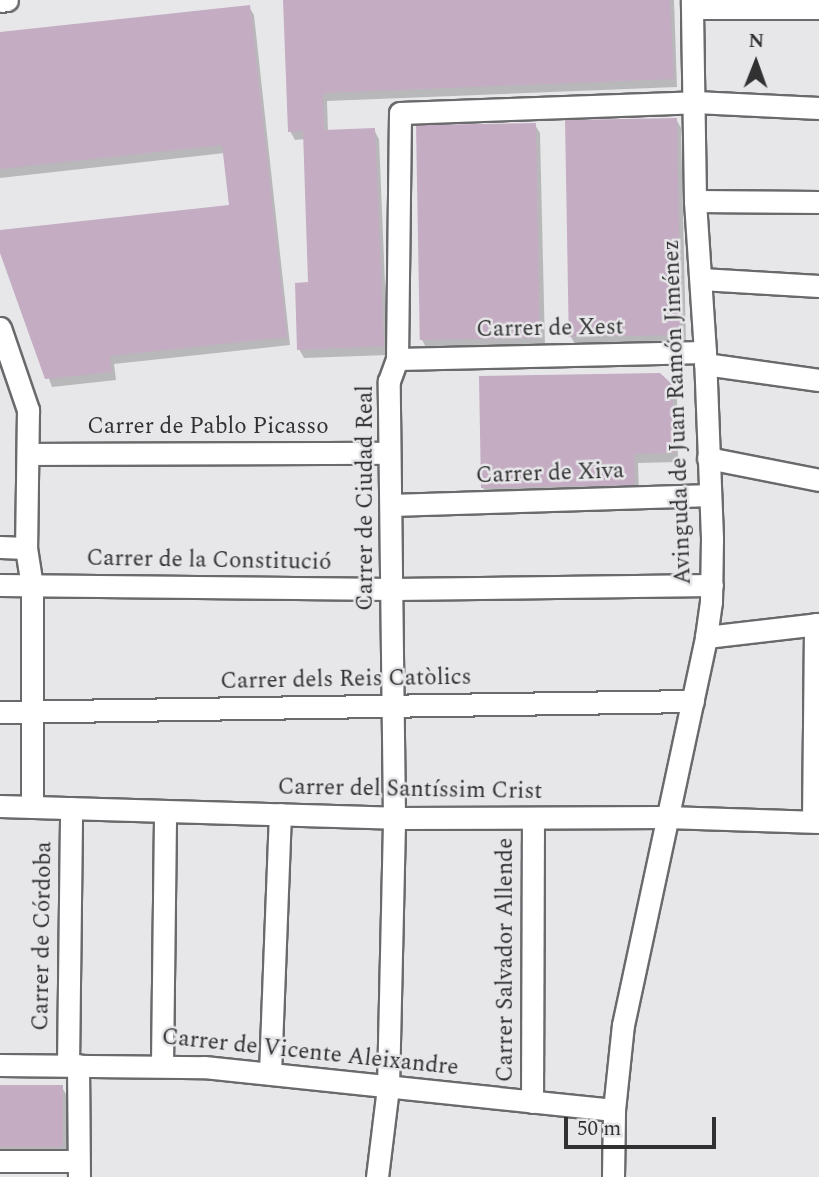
<!DOCTYPE html>
<html>
<head>
<meta charset="utf-8">
<style>
	body { margin:0 }
	#map { position:relative; width:819px; height:1177px; overflow:hidden; background:#e7e7ea; font-family:Spectral,serif }
	div>[style] { position:absolute }
	[style*='--x'] { left:calc(var(--x)*1px); top:calc(var(--y)*1px); width:calc(var(--w)*1px); rotate:calc(var(--a)*1deg) }
	.shadow>* { inset:0; background:#0003 }
	.building>* { inset:0; background:#c4acc2; transform-origin:0 0 }
	.roads { filter:drop-shadow(2px 0 #6a6a6d) drop-shadow(-2px 0 #6a6a6d) drop-shadow(0 2px #6a6a6d) drop-shadow(0 -2px #6a6a6d) }
	.minor>* { height:21px; margin:-10.5px; padding:0 10.5px; transform-origin:10.5px; border-radius:10.5px; background:#fff }
	span { translate:-50% -50%; white-space:nowrap; text-align:center; line-height:1.15; -webkit-text-stroke:5px #e7e7ea; paint-order:stroke }
	.street-label { font-size:23px; color:#313132 }
	.north { position:absolute; left:721px; top:28px; width:70px; height:70px; -webkit-text-stroke:5px #e7e7ea; paint-order:stroke; rotate:1deg; font-size:19px; font-weight:700; line-height:28px; text-align:center; color:#313132 }
	.north::after { content:''; display:block; margin:auto; width:24px; height:32px; background:#313132; clip-path:polygon(50% 0,100% 100%,50% 72%,0 100%) }
	.scale { position:absolute; left:564px; top:1117px; width:152px; height:32px; box-sizing:border-box; border:4px solid #313132; border-top:0; padding-left:9px; font-size:21px; line-height:24px; white-space:nowrap; color:#313132; -webkit-text-stroke:5px #e7e7ea; paint-order:stroke }
</style>
</head>
<body>
<div id="map">
	<div class="shadow">
		<i style="clip-path:polygon(285px 0,674px 0,677px 87px,327px 101px,328px 132px,374px 130px,379px 139px,388px 355px,304px 358px,299px 349px,310px 283px,305px 139px,295px 140px,290px 131px)"></i>
		<i style="clip-path:polygon(249px 7px,254px 15px,290px 345px,114px 364px,116px 380px,52px 387px,0 248px,0 232px,231px 207px,225px 153px,0 178px,0 34px)"></i>
		<i style="clip-path:polygon(676px 119px,681px 128px,686px 343px,576px 346px,571px 337px,566px 122px)"></i>
		<i style="clip-path:polygon(535px 125px,540px 133px,545px 347px,427px 349px,422px 340px)"></i>
		<i style="clip-path:polygon(671px 386px,677px 396px,678px 462px,638px 463px,639px 494px,488px 497px,483px 488px)"></i>
		<i style="clip-path:polygon(0 1087px,62px 1087px,68px 1098px,69px 1157px,0 1158px)"></i>
	</div>
	<div class="building">
		<i style="clip-path:polygon(283px 0,670px 0,674px 79px,323px 93px,324px 130px,375px 128px,384px 346px,297px 350px,295px 283px,308px 282px,303px 131px,288px 132px)"></i>
		<i style="clip-path:polygon(250px 5px,287px 337px,110px 356px,112px 372px,45px 379px,0 253px,0 230px,229px 205px,222px 145px,0 169px,0 32px)"></i>
		<i style="left:677px;top:118px;width:217px;height:112px;rotate:89deg"></i>
		<i style="left:536px;top:123px;width:215px;height:120px;rotate:89deg"></i>
		<i style="clip-path:polygon(660px 373px,673px 385px,674px 453px,634px 454px,635px 485px,481px 488px,479px 376px)"></i>
		<i style="left:0;top:1085px;width:63px;height:62px"></i>
	</div>
	<div class="roads">
		<div class="minor">
			<i style="--x:0;--y:1;--w:7;--a:-8"></i>
			<i style="--x:692;--y:8;--w:127;--a:0"></i>
			<i style="--x:695;--y:201;--w:124;--a:0.5"></i>
			<i style="--x:701;--y:279;--w:118;--a:3.4"></i>
			<i style="--x:0;--y:328;--w:87;--a:71.1"></i>
			<i style="--x:28;--y:410;--w:138;--a:90.8"></i>
			<i style="--x:26;--y:548;--w:37;--a:81"></i>
			<i style="--x:32;--y:585;--w:222;--a:90"></i>
			<i style="--x:397;--y:359;--w:308;--a:-1.3"></i>
			<i style="--x:705;--y:364;--w:115;--a:8"></i>
			<i style="--x:28;--y:454;--w:361;--a:-0.2"></i>
			<i style="--x:708;--y:458;--w:113;--a:11.2"></i>
			<i style="--x:393;--y:505;--w:317;--a:-1.8"></i>
			<i style="--x:0;--y:547;--w:26;--a:2"></i>
			<i style="--x:0;--y:585;--w:393;--a:0.6"></i>
			<i style="--x:393;--y:589;--w:319;--a:-0.7"></i>
			<i style="--x:706;--y:637;--w:114;--a:-6.6"></i>
			<i style="--x:0;--y:712;--w:693;--a:-0.91"></i>
			<i style="--x:0;--y:806;--w:394;--a:1.7"></i>
			<i style="--x:394;--y:818;--w:272;--a:-0.2"></i>
			<i style="--x:666;--y:817;--w:153;--a:1.9"></i>
			<i style="--x:813;--y:821;--w:197;--a:-89.4"></i>
			<i style="--x:162;--y:1064;--w:252;--a:-89.3"></i>
			<i style="--x:0;--y:1065;--w:204;--a:0.6"></i>
			<i style="--x:204;--y:1067;--w:412;--a:6"></i>
			<i style="--x:68;--y:1065;--w:257;--a:-89.3"></i>
			<i style="--x:78;--y:1065;--w:112;--a:89.5"></i>
			<i style="--x:270;--y:1073;--w:259;--a:-87.8"></i>
			<i style="--x:532;--y:1102;--w:284;--a:-89.8"></i>
			<i style="--x:0;--y:1161;--w:78;--a:0"></i>
			<i style="--x:377;--y:1177;--w:91;--a:-83"></i>
			<i style="--x:388;--y:1087;--w:269;--a:-88.7"></i>
			<i style="--x:394;--y:818;--w:437;--a:-90.7"></i>
			<i style="--x:389;--y:381;--w:23;--a:-70"></i>
			<i style="--x:397;--y:359;--w:246;--a:-89.3"></i>
			<i style="--x:400;--y:113;--w:295;--a:-2.1"></i>
			<i style="--x:695;--y:102;--w:124;--a:2.8"></i>
			<i style="--x:613;--y:1177;--w:67;--a:-89.1"></i>
			<i style="--x:614;--y:1110;--w:85;--a:-84"></i>
			<i style="--x:623;--y:1025;--w:397;--a:-77.9"></i>
			<i style="--x:706;--y:637;--w:35;--a:-82"></i>
			<i style="--x:711;--y:602;--w:64;--a:-89.1"></i>
			<i style="--x:712;--y:538;--w:186;--a:-92.2"></i>
			<i style="--x:705;--y:352;--w:151;--a:-93.8"></i>
			<i style="--x:695;--y:201;--w:201;--a:-90.9"></i>
		</div>
	</div>
	<div class="street-label">
		<span style="left:550px;top:329px;rotate:-1deg">Carrer de Xest</span>
		<span style="left:678px;top:412px;rotate:-92deg">Avinguda de Juan Ramón Jiménez</span>
		<span style="left:208px;top:427px">Carrer de Pablo Picasso</span>
		<span style="left:550px;top:474px;rotate:-2deg">Carrer de Xiva</span>
		<span style="left:366px;top:498px;rotate:-90deg">Carrer de Ciudad Real</span>
		<span style="left:209px;top:561px;rotate:1deg">Carrer de la Constitució</span>
		<span style="left:346px;top:680px;rotate:-1deg">Carrer dels Reis Catòlics</span>
		<span style="left:410px;top:790px;rotate:1deg">Carrer del Santíssim Crist</span>
		<span style="left:43px;top:936px;rotate:-89deg">Carrer de Córdoba</span>
		<span style="left:506px;top:960px;rotate:-90deg">Carrer Salvador Allende</span>
		<span style="left:310px;top:1053px;rotate:6deg">Carrer de Vicente Aleixandre</span>
	</div>
	<div class="north">N</div>
	<div class="scale">50 m</div>
</div>
</body>
</html>
